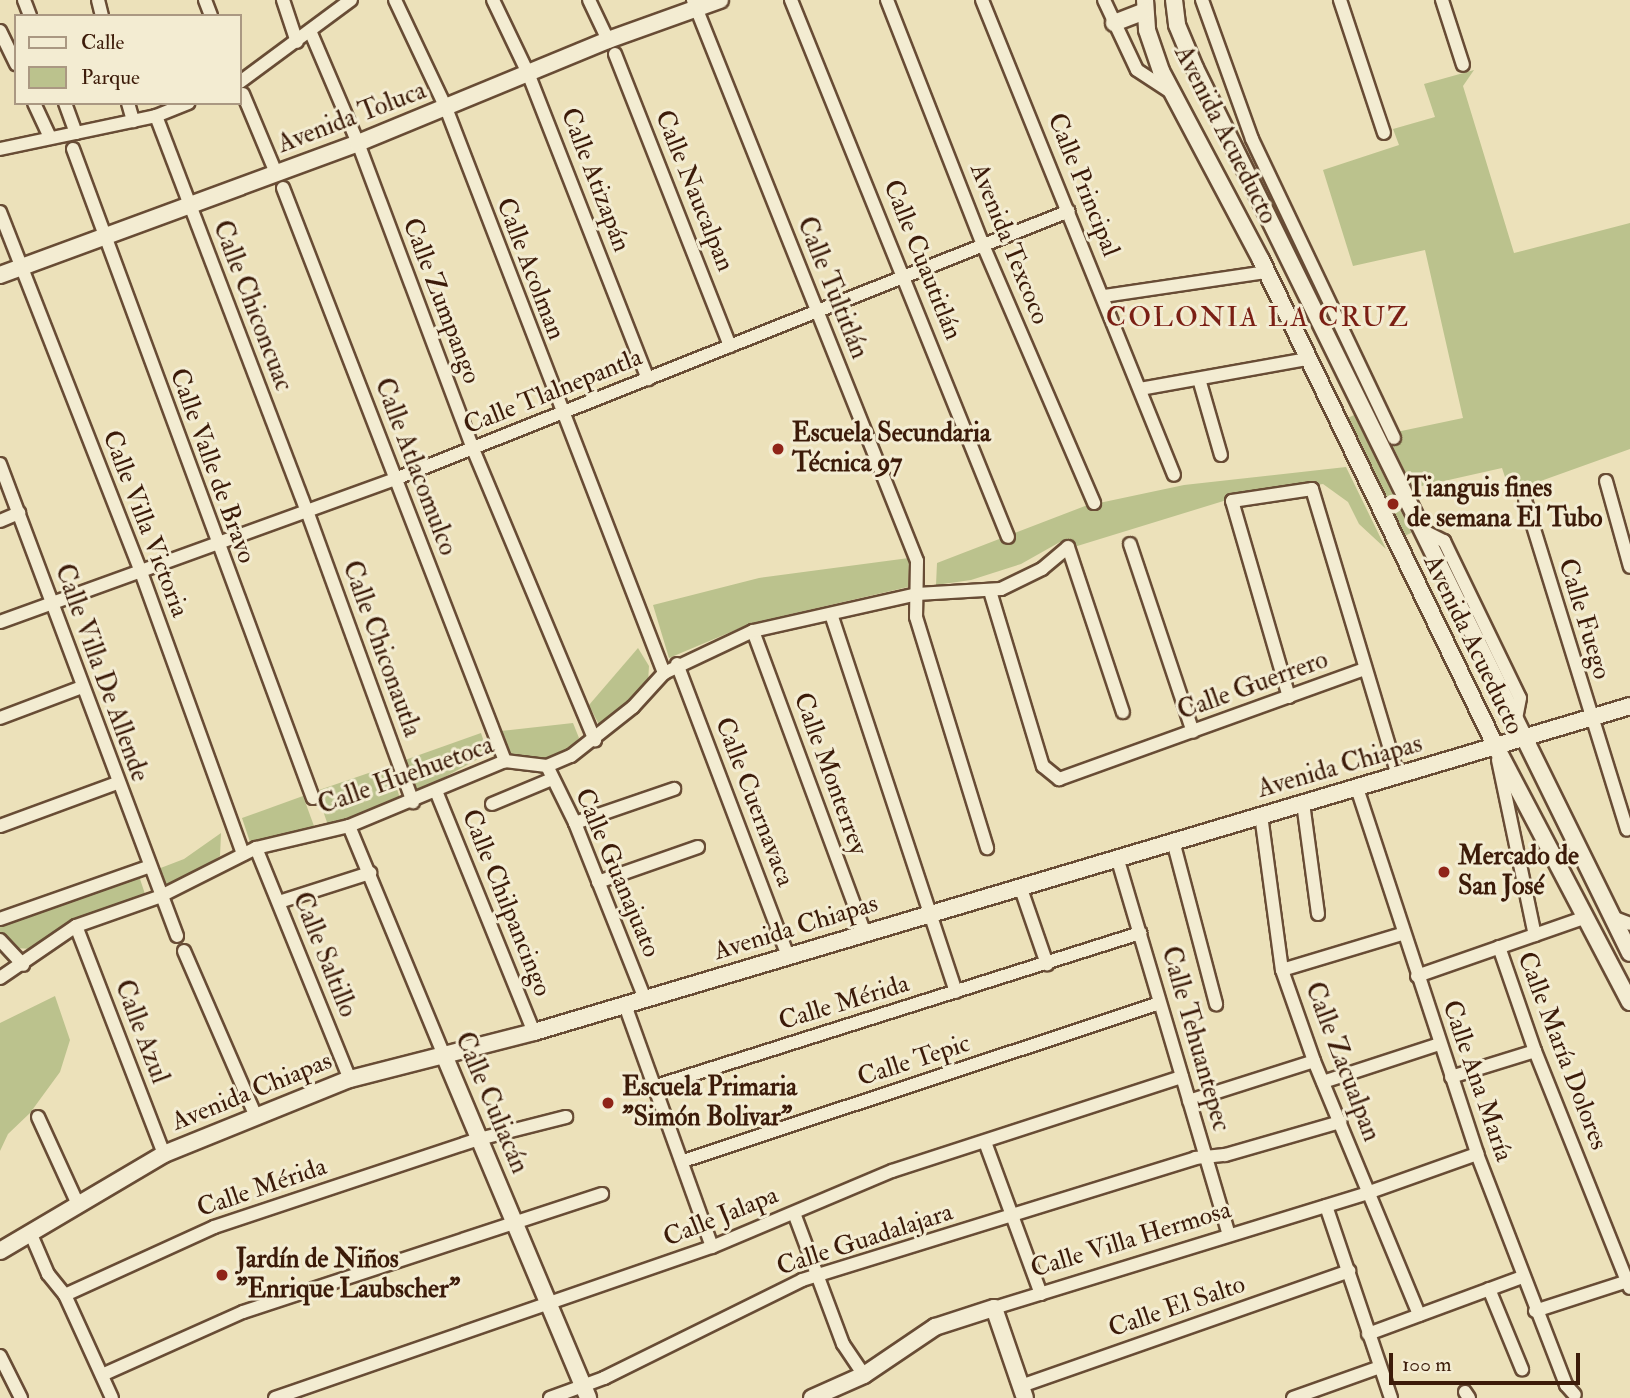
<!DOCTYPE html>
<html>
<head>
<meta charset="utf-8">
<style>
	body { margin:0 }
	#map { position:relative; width:1630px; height:1398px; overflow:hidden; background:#ece1ba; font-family:"IM FELL Double Pica",serif }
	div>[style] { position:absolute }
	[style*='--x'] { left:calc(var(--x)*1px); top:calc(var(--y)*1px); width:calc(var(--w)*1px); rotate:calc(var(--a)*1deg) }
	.green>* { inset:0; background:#bbc28d; transform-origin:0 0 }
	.roads { filter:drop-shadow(2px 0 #684c35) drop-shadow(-2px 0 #684c35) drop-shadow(0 2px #684c35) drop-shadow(0 -2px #684c35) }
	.minor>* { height:12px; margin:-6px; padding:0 6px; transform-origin:6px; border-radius:6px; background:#f3ecd2 }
	.tertiary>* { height:16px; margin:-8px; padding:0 8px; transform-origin:8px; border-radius:8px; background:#f3ecd2 }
	.dots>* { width:19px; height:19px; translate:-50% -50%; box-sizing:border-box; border:4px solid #f3ecd2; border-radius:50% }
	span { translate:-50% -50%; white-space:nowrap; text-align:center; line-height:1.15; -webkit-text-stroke:6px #f3ecd2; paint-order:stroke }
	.street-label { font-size:26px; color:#3c1b09 }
	.poi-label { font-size:26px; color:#3c1b09; font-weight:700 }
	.left { translate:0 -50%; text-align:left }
	.neighbourhood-label { font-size:28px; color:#7a1f14; letter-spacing:2px }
	.legend { position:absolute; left:14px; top:14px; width:228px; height:91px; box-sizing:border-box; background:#f3ecd2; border:2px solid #aa9882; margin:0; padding:9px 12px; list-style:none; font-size:21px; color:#3c1b09 }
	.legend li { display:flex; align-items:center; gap:14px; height:35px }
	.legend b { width:35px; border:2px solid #aa9882 }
	.scale { position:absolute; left:1389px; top:1353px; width:191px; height:32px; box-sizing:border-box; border:4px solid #3c1b09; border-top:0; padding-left:9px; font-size:21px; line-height:24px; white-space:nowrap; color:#3c1b09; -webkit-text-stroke:5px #f3ecd2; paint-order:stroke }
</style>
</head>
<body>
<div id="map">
	<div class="green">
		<i style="clip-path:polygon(1474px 70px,1463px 86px,1514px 253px,1630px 223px,1630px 449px,1510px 492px,1502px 468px,1413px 488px,1387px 434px,1463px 418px,1425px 250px,1353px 266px,1323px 170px,1399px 145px,1393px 129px,1435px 117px,1424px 84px)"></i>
		<i style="left:1354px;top:415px;width:131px;height:11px;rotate:64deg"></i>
		<i style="clip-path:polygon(1346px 467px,1386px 549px,1359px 524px,1348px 502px,1323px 484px,1243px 495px,1074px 547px,1060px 542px,1021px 564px,971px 580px,936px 585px,937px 563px,1085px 506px,1184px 485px)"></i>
		<i style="clip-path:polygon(909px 558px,908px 587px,752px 623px,669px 658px,653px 605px,759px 578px)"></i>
		<i style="clip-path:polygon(638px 648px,649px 666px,648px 683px,601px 729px,589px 705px)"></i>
		<i style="clip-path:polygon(573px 723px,579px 738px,569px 749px,543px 762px,511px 755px,501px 731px)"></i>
		<i style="clip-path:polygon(481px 733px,485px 745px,478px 759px,417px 792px,405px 760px)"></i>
		<i style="left:389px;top:766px;width:36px;height:77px;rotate:71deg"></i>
		<i style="clip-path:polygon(303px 796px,314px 826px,250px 842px,242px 818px)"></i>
		<i style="clip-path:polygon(221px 833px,220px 856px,194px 874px,164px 885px,158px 869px,184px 859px)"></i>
		<i style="clip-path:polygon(139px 876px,146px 897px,32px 949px,15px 948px,0 932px,0 924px)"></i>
		<i style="clip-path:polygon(55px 996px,70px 1040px,60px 1072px,30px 1113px,8px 1134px,0 1151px,0 1023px)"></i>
	</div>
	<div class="roads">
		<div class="minor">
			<i style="--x:24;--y:0;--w:17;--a:69"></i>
			<i style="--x:98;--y:0;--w:16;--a:76"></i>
			<i style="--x:205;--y:0;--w:17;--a:69"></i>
			<i style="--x:283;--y:0;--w:44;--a:71.6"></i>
			<i style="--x:395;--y:0;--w:119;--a:64.7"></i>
			<i style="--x:446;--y:108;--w:606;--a:68.9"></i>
			<i style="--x:493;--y:0;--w:81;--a:64.4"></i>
			<i style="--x:528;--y:73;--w:329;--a:68.6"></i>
			<i style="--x:589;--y:0;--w:44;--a:64.6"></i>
			<i style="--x:693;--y:0;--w:604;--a:68.23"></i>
			<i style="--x:917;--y:561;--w:56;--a:91"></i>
			<i style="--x:916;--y:617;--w:242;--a:72.9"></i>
			<i style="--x:791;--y:0;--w:579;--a:68"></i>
			<i style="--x:887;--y:0;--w:263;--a:68.6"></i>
			<i style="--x:983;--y:245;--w:281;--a:66.7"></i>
			<i style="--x:982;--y:0;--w:512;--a:67.99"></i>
			<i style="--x:1104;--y:0;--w:77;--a:64.8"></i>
			<i style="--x:1137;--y:70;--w:42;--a:33.3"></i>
			<i style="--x:1202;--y:0;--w:148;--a:70.2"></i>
			<i style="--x:1252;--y:139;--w:331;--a:64.6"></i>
			<i style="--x:1340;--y:0;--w:140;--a:71.7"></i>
			<i style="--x:1442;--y:0;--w:68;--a:72.1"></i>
			<i style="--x:0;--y:31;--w:37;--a:64"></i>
			<i style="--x:311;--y:33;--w:120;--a:66.9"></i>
			<i style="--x:358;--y:143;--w:327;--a:69.4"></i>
			<i style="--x:473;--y:449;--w:316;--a:67.3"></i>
			<i style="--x:615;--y:54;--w:314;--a:68.5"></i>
			<i style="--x:240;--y:82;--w:138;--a:-36.5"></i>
			<i style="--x:243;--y:94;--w:86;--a:67.3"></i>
			<i style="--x:34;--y:103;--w:38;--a:65"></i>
			<i style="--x:65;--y:103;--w:32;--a:70"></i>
			<i style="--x:128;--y:103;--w:19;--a:74"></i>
			<i style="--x:156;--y:116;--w:423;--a:69.1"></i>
			<i style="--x:307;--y:511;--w:310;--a:70"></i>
			<i style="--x:0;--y:149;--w:159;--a:-11.9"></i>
			<i style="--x:156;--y:116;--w:35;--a:-22"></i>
			<i style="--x:73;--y:149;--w:692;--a:69.71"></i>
			<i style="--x:283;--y:188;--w:615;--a:68.82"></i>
			<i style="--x:0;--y:212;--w:387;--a:68.6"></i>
			<i style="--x:141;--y:572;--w:300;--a:70.1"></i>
			<i style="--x:1104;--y:296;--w:164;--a:-8.4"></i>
			<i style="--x:1199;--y:379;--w:79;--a:73.9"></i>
			<i style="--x:1140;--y:389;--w:169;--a:-10.2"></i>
			<i style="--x:0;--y:464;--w:504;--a:69.44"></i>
			<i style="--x:1606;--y:481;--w:89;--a:74.4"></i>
			<i style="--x:1525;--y:500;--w:345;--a:72.8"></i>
			<i style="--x:0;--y:521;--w:21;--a:-23"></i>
			<i style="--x:1422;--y:530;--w:25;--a:27"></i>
			<i style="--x:1444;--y:541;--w:174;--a:64.2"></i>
			<i style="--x:1520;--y:698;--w:25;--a:101"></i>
			<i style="--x:1130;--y:544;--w:198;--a:71.5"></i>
			<i style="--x:990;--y:591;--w:183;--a:73.2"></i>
			<i style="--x:1043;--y:766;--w:21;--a:39"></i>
			<i style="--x:1059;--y:779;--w:325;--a:-19.8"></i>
			<i style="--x:831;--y:614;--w:398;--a:71.7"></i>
			<i style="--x:0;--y:622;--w:420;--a:-19.9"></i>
			<i style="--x:395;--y:479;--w:725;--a:-21.68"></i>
			<i style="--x:753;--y:631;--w:322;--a:69.7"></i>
			<i style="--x:677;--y:664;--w:312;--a:69.2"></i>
			<i style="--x:1289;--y:697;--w:204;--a:-106.2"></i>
			<i style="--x:1232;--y:501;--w:81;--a:-8.5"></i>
			<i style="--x:1312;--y:489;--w:299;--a:73.3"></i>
			<i style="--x:0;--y:718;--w:88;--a:-20.7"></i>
			<i style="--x:1498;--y:760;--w:179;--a:78.1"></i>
			<i style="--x:547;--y:766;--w:64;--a:63.8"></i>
			<i style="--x:575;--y:823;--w:189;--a:68.3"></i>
			<i style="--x:1357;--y:788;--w:385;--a:71.8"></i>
			<i style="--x:1477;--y:1154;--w:248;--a:68.9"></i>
			<i style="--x:1566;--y:1385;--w:13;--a:48"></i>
			<i style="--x:436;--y:791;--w:260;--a:67.9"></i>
			<i style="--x:1303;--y:803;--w:112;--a:82.3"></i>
			<i style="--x:492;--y:804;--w:65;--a:-22.6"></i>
			<i style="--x:1261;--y:815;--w:156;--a:82.3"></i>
			<i style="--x:1282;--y:970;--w:96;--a:70.6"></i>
			<i style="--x:1314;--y:1061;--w:275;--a:67.5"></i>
			<i style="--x:575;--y:823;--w:105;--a:-19"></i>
			<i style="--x:0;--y:826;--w:125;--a:-20.2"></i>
			<i style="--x:349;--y:826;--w:248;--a:67.5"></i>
			<i style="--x:1173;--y:841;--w:169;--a:75.2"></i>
			<i style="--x:256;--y:848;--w:249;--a:67.9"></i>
			<i style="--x:1117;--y:857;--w:394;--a:73.5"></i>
			<i style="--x:598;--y:882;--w:106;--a:-19.3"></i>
			<i style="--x:1020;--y:886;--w:83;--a:70.9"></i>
			<i style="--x:279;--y:902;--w:96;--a:-17.7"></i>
			<i style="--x:1612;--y:917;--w:19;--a:21"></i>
			<i style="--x:0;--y:919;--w:157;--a:-19.4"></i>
			<i style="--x:76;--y:926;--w:244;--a:68.9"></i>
			<i style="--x:0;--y:940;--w:34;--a:47"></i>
			<i style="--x:1499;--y:947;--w:110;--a:70.9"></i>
			<i style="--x:1535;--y:1051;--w:255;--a:68.2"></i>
			<i style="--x:184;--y:951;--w:178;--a:66.5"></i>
			<i style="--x:1282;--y:970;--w:125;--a:-16.7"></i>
			<i style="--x:1417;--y:976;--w:177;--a:-19.2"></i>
			<i style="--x:0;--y:978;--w:92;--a:-34.4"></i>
			<i style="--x:76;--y:926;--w:88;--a:-19.3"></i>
			<i style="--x:159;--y:897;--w:109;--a:-26.8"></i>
			<i style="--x:256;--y:848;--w:96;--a:-13.3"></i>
			<i style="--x:349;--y:826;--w:169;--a:-22.6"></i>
			<i style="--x:505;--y:761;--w:42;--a:6.8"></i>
			<i style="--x:547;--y:766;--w:26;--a:-23"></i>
			<i style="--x:571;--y:756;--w:79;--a:-38.3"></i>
			<i style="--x:633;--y:707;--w:46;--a:-47.6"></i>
			<i style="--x:664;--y:673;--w:98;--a:-25.3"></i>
			<i style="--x:753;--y:631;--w:168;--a:-12.7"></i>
			<i style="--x:917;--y:594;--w:84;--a:-3.4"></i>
			<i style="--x:1001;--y:589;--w:46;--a:-26"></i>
			<i style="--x:1042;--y:569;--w:34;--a:-40"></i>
			<i style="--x:1068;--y:547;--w:174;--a:71.6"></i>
			<i style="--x:625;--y:1005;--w:257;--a:70.2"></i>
			<i style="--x:1451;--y:1077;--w:88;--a:-17.2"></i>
			<i style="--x:1323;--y:1082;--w:122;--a:-18.1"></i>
			<i style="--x:656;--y:1086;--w:508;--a:-17.54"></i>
			<i style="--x:1189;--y:1101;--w:131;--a:-17.7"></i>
			<i style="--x:38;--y:1117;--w:94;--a:65.4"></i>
			<i style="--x:985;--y:1142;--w:162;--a:69.8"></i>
			<i style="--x:683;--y:1161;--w:502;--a:-18.33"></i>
			<i style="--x:1326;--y:1206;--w:203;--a:71.3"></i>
			<i style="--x:794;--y:1213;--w:140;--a:69.5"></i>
			<i style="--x:843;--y:1344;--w:37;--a:56"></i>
			<i style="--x:30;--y:1232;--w:46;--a:66.8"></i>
			<i style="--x:48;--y:1274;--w:27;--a:51"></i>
			<i style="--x:65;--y:1295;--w:113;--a:65.5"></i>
			<i style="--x:1489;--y:1289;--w:87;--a:67.6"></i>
			<i style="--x:65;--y:1295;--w:164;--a:-24.5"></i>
			<i style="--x:214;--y:1227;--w:279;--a:-18.4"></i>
			<i style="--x:479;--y:1139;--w:90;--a:-14.2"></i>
			<i style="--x:994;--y:1308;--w:393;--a:-17.1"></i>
			<i style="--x:1370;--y:1192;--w:114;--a:-19.6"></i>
			<i style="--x:1535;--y:1311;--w:98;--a:-17.9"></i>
			<i style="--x:1368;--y:1334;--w:164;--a:-20.3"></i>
			<i style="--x:0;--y:1356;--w:47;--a:63.4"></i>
			<i style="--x:102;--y:1375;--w:154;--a:-24.1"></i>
			<i style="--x:243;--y:1312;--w:378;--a:-18.2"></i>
			<i style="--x:1021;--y:1386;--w:348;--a:-19.3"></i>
			<i style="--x:1465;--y:1392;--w:7;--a:56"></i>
			<i style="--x:275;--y:1398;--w:462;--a:-19.1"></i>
			<i style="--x:712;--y:1247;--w:195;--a:-22.9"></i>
			<i style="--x:892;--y:1171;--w:305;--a:-18"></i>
			<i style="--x:550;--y:1398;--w:58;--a:-20.3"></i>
			<i style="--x:604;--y:1378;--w:221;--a:-26.3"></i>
			<i style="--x:802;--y:1280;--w:412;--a:-17.2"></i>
			<i style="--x:1195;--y:1158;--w:30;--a:-6"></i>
			<i style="--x:1225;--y:1155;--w:120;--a:-16"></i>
			<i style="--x:1293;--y:1398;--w:92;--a:-19.6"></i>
		</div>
		<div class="tertiary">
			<i style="--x:1145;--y:0;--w:30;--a:86"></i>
			<i style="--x:1147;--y:30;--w:43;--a:71.1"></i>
			<i style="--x:1161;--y:71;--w:214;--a:62.1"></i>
			<i style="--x:1261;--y:260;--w:541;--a:64.24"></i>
			<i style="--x:1496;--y:747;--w:288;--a:62.3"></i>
			<i style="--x:1174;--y:0;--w:25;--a:83"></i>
			<i style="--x:1177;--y:25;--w:47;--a:67.3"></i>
			<i style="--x:1195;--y:68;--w:986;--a:63.82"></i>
			<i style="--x:1114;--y:23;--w:33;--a:-21"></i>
			<i style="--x:0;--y:275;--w:382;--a:-20.2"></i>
			<i style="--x:358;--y:143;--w:270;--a:-22.4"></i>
			<i style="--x:608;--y:40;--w:119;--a:-19.7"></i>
			<i style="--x:444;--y:1055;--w:372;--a:67.2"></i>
			<i style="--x:0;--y:1251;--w:191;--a:-30.6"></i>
			<i style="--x:164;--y:1154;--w:201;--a:-22"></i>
			<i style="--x:350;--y:1079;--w:190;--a:-14.3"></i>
			<i style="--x:534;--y:1032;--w:1143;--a:-16.56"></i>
			<i style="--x:812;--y:1398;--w:57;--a:-23.9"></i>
			<i style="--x:864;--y:1375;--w:86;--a:-34.1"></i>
			<i style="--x:935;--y:1327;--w:62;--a:-17.9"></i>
			<i style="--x:994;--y:1308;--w:95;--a:71"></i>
		</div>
	</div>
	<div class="dots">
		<i style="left:778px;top:449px;background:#8f2418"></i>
		<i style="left:1393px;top:504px;background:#8f2418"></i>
		<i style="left:1444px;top:872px;background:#8f2418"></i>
		<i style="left:608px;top:1103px;background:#8f2418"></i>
		<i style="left:222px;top:1275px;background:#8f2418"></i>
	</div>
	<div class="street-label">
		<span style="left:352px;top:118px;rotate:-21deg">Avenida Toluca</span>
		<span style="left:1225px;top:135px;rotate:63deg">Avenida Acueducto</span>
		<span style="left:595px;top:180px;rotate:69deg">Calle Atizapán</span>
		<span style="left:1083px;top:185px;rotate:68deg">Calle Principal</span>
		<span style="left:694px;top:191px;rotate:68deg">Calle Naucalpan</span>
		<span style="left:1009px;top:244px;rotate:68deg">Avenida Texcoco</span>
		<span style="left:922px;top:260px;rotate:68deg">Calle Cuautitlán</span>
		<span style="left:530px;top:269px;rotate:69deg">Calle Acolman</span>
		<span style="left:832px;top:288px;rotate:68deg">Calle Tultitlán</span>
		<span style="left:441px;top:301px;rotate:69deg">Calle Zumpango</span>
		<span style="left:252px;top:306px;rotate:69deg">Calle Chiconcuac</span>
		<span style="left:553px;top:392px;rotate:-22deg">Calle Tlalnepantla</span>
		<span style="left:212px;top:466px;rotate:70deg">Calle Valle de Bravo</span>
		<span style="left:415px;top:467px;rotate:69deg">Calle Atlacomulco</span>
		<span style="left:145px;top:524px;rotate:69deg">Calle Villa Victoria</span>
		<span style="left:1584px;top:619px;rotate:73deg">Calle Fuego</span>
		<span style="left:1473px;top:645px;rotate:64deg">Avenida Acueducto</span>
		<span style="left:381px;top:649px;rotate:70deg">Calle Chiconautla</span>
		<span style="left:101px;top:673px;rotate:70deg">Calle Villa De Allende</span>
		<span style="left:1253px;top:686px;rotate:-20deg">Calle Guerrero</span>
		<span style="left:1340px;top:767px;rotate:-16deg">Avenida Chiapas</span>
		<span style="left:830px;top:774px;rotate:70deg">Calle Monterrey</span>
		<span style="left:406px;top:776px;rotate:-20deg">Calle Huehuetoca</span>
		<span style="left:754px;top:802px;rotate:69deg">Calle Cuernavaca</span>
		<span style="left:617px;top:873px;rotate:67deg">Calle Guanajuato</span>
		<span style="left:506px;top:903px;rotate:68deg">Calle Chilpancingo</span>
		<span style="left:796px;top:928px;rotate:-17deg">Avenida Chiapas</span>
		<span style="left:324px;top:955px;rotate:68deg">Calle Saltillo</span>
		<span style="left:844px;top:1003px;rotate:-17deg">Calle Mérida</span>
		<span style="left:141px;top:1032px;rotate:69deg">Calle Azul</span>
		<span style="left:1195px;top:1039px;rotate:74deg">Calle Tehuantepec</span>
		<span style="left:1562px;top:1051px;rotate:69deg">Calle María Dolores</span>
		<span style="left:914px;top:1061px;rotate:-18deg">Calle Tepic</span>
		<span style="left:1342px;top:1062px;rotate:69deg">Calle Zacualpan</span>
		<span style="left:1477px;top:1081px;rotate:71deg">Calle Ana María</span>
		<span style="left:252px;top:1092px;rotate:-22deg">Avenida Chiapas</span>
		<span style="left:491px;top:1103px;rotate:67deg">Calle Culiacán</span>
		<span style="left:262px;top:1188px;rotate:-19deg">Calle Mérida</span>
		<span style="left:721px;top:1217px;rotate:-22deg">Calle Jalapa</span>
		<span style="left:865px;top:1240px;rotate:-18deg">Calle Guadalajara</span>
		<span style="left:1131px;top:1240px;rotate:-17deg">Calle Villa Hermosa</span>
		<span style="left:1177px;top:1307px;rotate:-19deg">Calle El Salto</span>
	</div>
	<div class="poi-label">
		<span class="left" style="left:792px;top:449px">Escuela Secundaria<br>Técnica 97</span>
		<span class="left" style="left:1407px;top:504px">Tianguis fines<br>de semana El Tubo</span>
		<span class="left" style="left:1458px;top:872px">Mercado de<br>San José</span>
		<span class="left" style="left:622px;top:1103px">Escuela Primaria<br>"Simón Bolivar"</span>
		<span class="left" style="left:236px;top:1275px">Jardín de Niños<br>"Enrique Laubscher"</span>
	</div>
	<div class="neighbourhood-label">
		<span style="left:1258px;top:318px">COLONIA LA CRUZ</span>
	</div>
	<ul class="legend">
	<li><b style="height:9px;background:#f3ecd2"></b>Calle</li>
	<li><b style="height:19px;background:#bbc28d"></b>Parque</li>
	</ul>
	<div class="scale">100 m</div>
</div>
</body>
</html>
